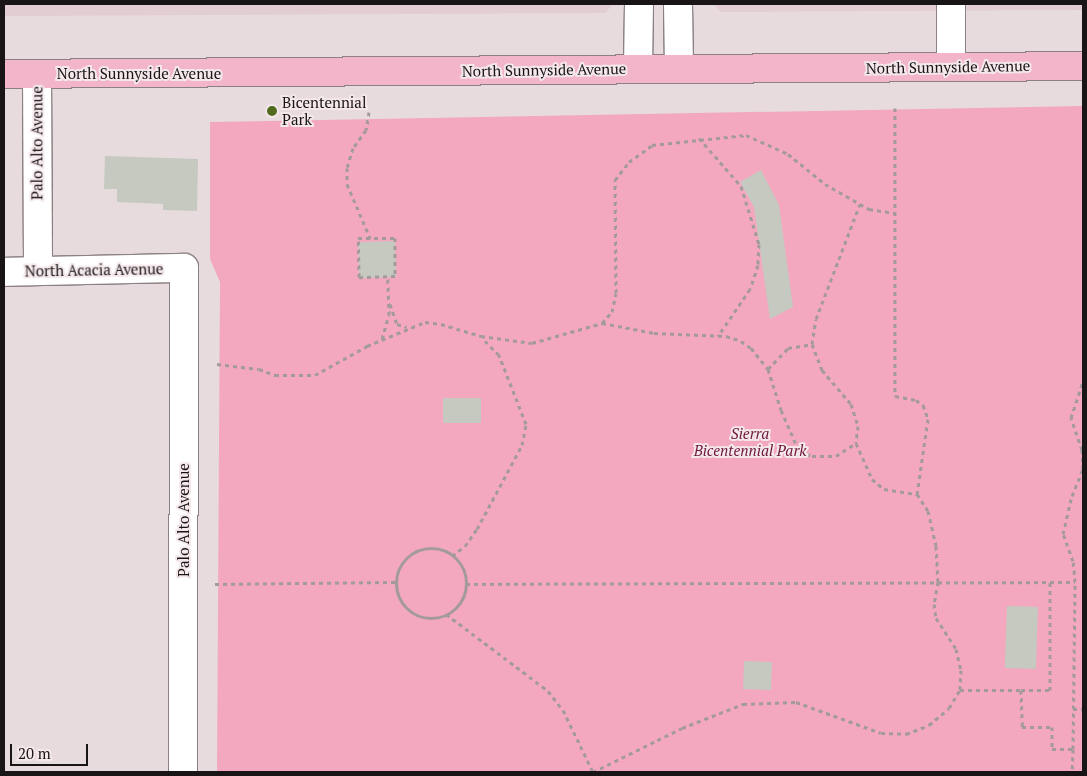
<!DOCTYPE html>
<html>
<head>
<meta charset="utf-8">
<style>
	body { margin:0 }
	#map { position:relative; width:1087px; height:776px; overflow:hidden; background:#e7dbde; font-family:"PT Serif",serif }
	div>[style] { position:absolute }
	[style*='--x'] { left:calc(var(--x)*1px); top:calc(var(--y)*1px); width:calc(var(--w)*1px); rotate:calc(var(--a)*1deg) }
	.built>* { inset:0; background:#e1cdd2 }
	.green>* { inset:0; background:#f3a8bf }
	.building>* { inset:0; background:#c5c9c0; transform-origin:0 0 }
	.path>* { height:3px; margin-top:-1.5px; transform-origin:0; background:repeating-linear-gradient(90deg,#a49a9c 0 4px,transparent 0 8px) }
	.path>.ring { margin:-1.5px; padding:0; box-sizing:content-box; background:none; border:3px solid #a49a9c; border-radius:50% }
	.roads { filter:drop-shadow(1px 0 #8b8083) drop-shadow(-1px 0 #8b8083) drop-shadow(0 1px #8b8083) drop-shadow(0 -1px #8b8083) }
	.minor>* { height:28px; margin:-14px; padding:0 14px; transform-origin:14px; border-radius:14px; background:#fff }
	.major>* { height:28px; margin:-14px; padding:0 14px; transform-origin:14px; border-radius:14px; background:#f3b5ca }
	.dots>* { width:14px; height:14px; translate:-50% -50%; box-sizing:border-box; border:2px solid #f4e8eb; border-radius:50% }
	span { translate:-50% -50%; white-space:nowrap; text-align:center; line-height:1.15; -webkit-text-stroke:4px #f4e8eb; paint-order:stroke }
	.street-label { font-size:15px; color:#191516 }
	.poi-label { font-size:15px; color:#191516 }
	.left { translate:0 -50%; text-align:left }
	.park-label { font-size:15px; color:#6e183c; font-style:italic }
	.frame { position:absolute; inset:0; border:5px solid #191516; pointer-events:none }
	.scale { position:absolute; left:10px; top:744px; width:78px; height:22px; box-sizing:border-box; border:2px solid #191516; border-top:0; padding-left:6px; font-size:15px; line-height:18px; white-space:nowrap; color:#191516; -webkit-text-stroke:4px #f4e8eb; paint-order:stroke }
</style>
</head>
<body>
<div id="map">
	<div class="built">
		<i style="clip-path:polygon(4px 4px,613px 4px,605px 13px,4px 16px)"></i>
		<i style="clip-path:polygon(713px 4px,1083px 4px,1083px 10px,721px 12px)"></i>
	</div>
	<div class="green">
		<i style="clip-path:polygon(1083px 106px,1083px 772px,217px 772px,220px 282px,210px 259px,210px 122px)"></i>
	</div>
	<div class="building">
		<i style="clip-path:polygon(105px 156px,198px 159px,197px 211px,163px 210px,163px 204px,117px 202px,117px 189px,104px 189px)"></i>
		<i style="clip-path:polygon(761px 170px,779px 205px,793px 307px,770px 319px,754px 207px,740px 182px)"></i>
		<i style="left:395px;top:241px;width:36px;height:37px;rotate:88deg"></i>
		<i style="left:443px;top:398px;width:38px;height:25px"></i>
		<i style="left:1007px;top:606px;width:31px;height:62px;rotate:2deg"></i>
		<i style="left:744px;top:661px;width:28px;height:28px;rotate:2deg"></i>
	</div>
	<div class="path">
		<i style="--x:895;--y:108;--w:288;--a:90"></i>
		<i style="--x:895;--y:396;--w:21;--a:11"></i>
		<i style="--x:916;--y:400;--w:9;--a:36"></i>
		<i style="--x:923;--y:405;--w:15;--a:70"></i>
		<i style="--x:928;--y:419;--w:76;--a:98.3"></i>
		<i style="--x:369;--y:112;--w:18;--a:99"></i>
		<i style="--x:366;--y:130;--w:22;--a:126"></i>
		<i style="--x:353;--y:148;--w:21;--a:107"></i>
		<i style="--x:347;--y:168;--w:16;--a:90"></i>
		<i style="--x:347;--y:184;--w:59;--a:66.9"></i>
		<i style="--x:699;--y:138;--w:64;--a:48.8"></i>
		<i style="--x:741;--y:186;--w:61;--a:72.8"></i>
		<i style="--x:759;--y:244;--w:21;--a:93"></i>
		<i style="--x:758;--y:265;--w:25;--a:108"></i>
		<i style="--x:750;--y:289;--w:57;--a:124.2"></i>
		<i style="--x:358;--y:238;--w:37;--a:0"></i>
		<i style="--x:395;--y:238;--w:38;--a:90"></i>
		<i style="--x:395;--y:276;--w:36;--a:178"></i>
		<i style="--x:359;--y:277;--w:39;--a:-91"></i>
		<i style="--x:390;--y:304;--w:21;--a:71"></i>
		<i style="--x:397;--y:324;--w:10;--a:17"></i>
		<i style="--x:602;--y:323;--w:15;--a:-48"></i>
		<i style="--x:612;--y:312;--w:19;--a:-78"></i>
		<i style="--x:616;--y:293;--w:113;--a:-90.5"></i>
		<i style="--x:615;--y:180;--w:23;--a:-52"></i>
		<i style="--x:629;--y:162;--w:29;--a:-36"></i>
		<i style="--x:652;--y:145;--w:95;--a:-6.1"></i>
		<i style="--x:746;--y:135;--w:46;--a:24.3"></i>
		<i style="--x:788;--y:154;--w:48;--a:39"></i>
		<i style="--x:825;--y:184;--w:51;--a:29.6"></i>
		<i style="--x:869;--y:209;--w:26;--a:9"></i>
		<i style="--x:382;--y:339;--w:25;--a:-74"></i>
		<i style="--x:389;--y:315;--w:38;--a:-92"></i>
		<i style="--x:812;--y:344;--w:25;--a:-81"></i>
		<i style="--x:816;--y:319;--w:123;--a:-69.1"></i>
		<i style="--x:217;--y:364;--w:42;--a:6.8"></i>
		<i style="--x:259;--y:369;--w:17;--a:21"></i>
		<i style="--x:275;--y:375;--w:40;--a:0"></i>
		<i style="--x:315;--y:375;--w:60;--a:-29.1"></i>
		<i style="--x:367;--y:346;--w:63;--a:-22.5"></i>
		<i style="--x:425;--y:322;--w:16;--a:7"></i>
		<i style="--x:441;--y:324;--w:42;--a:16.7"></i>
		<i style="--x:481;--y:336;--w:51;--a:7.8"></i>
		<i style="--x:532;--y:343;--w:73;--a:-15.9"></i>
		<i style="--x:602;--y:323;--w:53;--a:10.9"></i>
		<i style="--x:654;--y:333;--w:72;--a:2.4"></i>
		<i style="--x:726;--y:336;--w:16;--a:18"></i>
		<i style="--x:741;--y:341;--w:12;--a:35"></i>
		<i style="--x:751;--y:348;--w:27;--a:51"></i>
		<i style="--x:768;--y:369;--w:43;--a:72.4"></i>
		<i style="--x:781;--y:410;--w:45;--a:66.3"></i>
		<i style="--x:799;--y:451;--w:14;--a:21"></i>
		<i style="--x:812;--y:456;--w:24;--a:0"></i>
		<i style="--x:836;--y:456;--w:24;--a:-33"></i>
		<i style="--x:856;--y:443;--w:39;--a:66"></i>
		<i style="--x:872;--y:479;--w:16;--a:40"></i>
		<i style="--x:884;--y:489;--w:33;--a:9"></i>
		<i style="--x:917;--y:494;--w:20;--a:57"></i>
		<i style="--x:928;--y:511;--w:36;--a:77"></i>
		<i style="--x:936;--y:546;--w:36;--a:87"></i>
		<i style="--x:938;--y:582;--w:22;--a:100"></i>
		<i style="--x:934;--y:604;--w:14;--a:82"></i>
		<i style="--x:936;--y:618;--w:37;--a:57"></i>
		<i style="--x:956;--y:649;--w:22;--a:77"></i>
		<i style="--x:961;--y:670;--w:20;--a:93"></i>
		<i style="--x:768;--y:369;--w:29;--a:-46"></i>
		<i style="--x:788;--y:348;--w:24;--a:-9"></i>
		<i style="--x:812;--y:344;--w:28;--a:69"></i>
		<i style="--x:822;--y:370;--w:45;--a:49.5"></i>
		<i style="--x:851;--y:404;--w:23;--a:72"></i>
		<i style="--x:858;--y:426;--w:17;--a:97"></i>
		<i class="ring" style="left:396px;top:548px;width:67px;height:67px"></i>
		<i style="--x:452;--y:556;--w:16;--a:-38"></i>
		<i style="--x:465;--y:546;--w:21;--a:-55"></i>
		<i style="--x:477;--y:529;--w:95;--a:-61.8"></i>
		<i style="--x:522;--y:445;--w:21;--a:-79"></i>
		<i style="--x:526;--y:424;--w:74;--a:-111.4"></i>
		<i style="--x:499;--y:355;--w:24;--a:-135"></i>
		<i style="--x:215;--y:584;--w:181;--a:-0.6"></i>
		<i style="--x:466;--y:584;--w:609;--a:-0.19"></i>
		<i style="--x:1075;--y:582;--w:21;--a:-95"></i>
		<i style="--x:1073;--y:561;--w:29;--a:-110"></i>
		<i style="--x:1063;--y:534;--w:39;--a:-77"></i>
		<i style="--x:1072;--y:496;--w:29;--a:-68"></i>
		<i style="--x:1083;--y:469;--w:19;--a:-93"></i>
		<i style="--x:1082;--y:450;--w:34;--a:-109"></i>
		<i style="--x:1071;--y:418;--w:40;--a:-72"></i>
		<i style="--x:446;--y:614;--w:128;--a:37"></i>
		<i style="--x:548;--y:691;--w:24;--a:52"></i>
		<i style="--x:563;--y:710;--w:69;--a:64.2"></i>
		<i style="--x:1021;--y:690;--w:29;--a:0"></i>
		<i style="--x:1050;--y:690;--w:108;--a:-90"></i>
		<i style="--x:1073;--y:709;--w:10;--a:0"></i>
		<i style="--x:1073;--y:749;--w:166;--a:-89.3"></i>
		<i style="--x:593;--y:772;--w:99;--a:-26.3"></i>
		<i style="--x:682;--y:728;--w:66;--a:-21.5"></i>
		<i style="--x:743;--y:704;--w:53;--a:-2.2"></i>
		<i style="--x:796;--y:702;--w:90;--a:20"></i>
		<i style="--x:881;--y:733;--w:25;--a:2"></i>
		<i style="--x:906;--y:734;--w:25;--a:-21"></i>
		<i style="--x:929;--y:725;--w:26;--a:-40"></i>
		<i style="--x:949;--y:708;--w:21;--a:-59"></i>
		<i style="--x:960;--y:690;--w:61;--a:0"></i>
		<i style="--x:1021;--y:690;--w:37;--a:88"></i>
		<i style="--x:1022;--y:727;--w:30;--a:0"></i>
		<i style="--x:1052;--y:727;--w:22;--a:90"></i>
		<i style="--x:1052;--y:749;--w:21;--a:0"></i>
		<i style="--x:1073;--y:749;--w:23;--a:92"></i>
	</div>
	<div class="roads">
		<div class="minor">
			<i style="--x:678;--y:4;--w:64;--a:89.1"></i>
			<i style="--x:951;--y:4;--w:63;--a:90"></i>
			<i style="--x:638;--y:68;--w:64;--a:-89.1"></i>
			<i style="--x:37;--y:74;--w:197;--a:89.7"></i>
			<i style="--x:4;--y:272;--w:180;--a:-1.3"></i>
			<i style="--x:184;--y:268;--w:504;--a:90.11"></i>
		</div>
		<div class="major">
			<i style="--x:4;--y:74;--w:1079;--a:-0.42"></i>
		</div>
	</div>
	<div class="dots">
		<i style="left:272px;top:111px;background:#516b1d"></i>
	</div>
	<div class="street-label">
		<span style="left:948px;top:67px;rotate:-1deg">North Sunnyside Avenue</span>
		<span style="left:544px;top:70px;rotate:-1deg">North Sunnyside Avenue</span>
		<span style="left:139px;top:74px">North Sunnyside Avenue</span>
		<span style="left:37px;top:143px;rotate:-90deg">Palo Alto Avenue</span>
		<span style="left:94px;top:270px;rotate:-1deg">North Acacia Avenue</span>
		<span style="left:184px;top:520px;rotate:-90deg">Palo Alto Avenue</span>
	</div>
	<div class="poi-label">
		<span class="left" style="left:282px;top:111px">Bicentennial<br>Park</span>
	</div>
	<div class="park-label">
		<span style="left:750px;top:442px">Sierra<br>Bicentennial Park</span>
	</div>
	<div class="frame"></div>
	<div class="scale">20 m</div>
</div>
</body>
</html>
